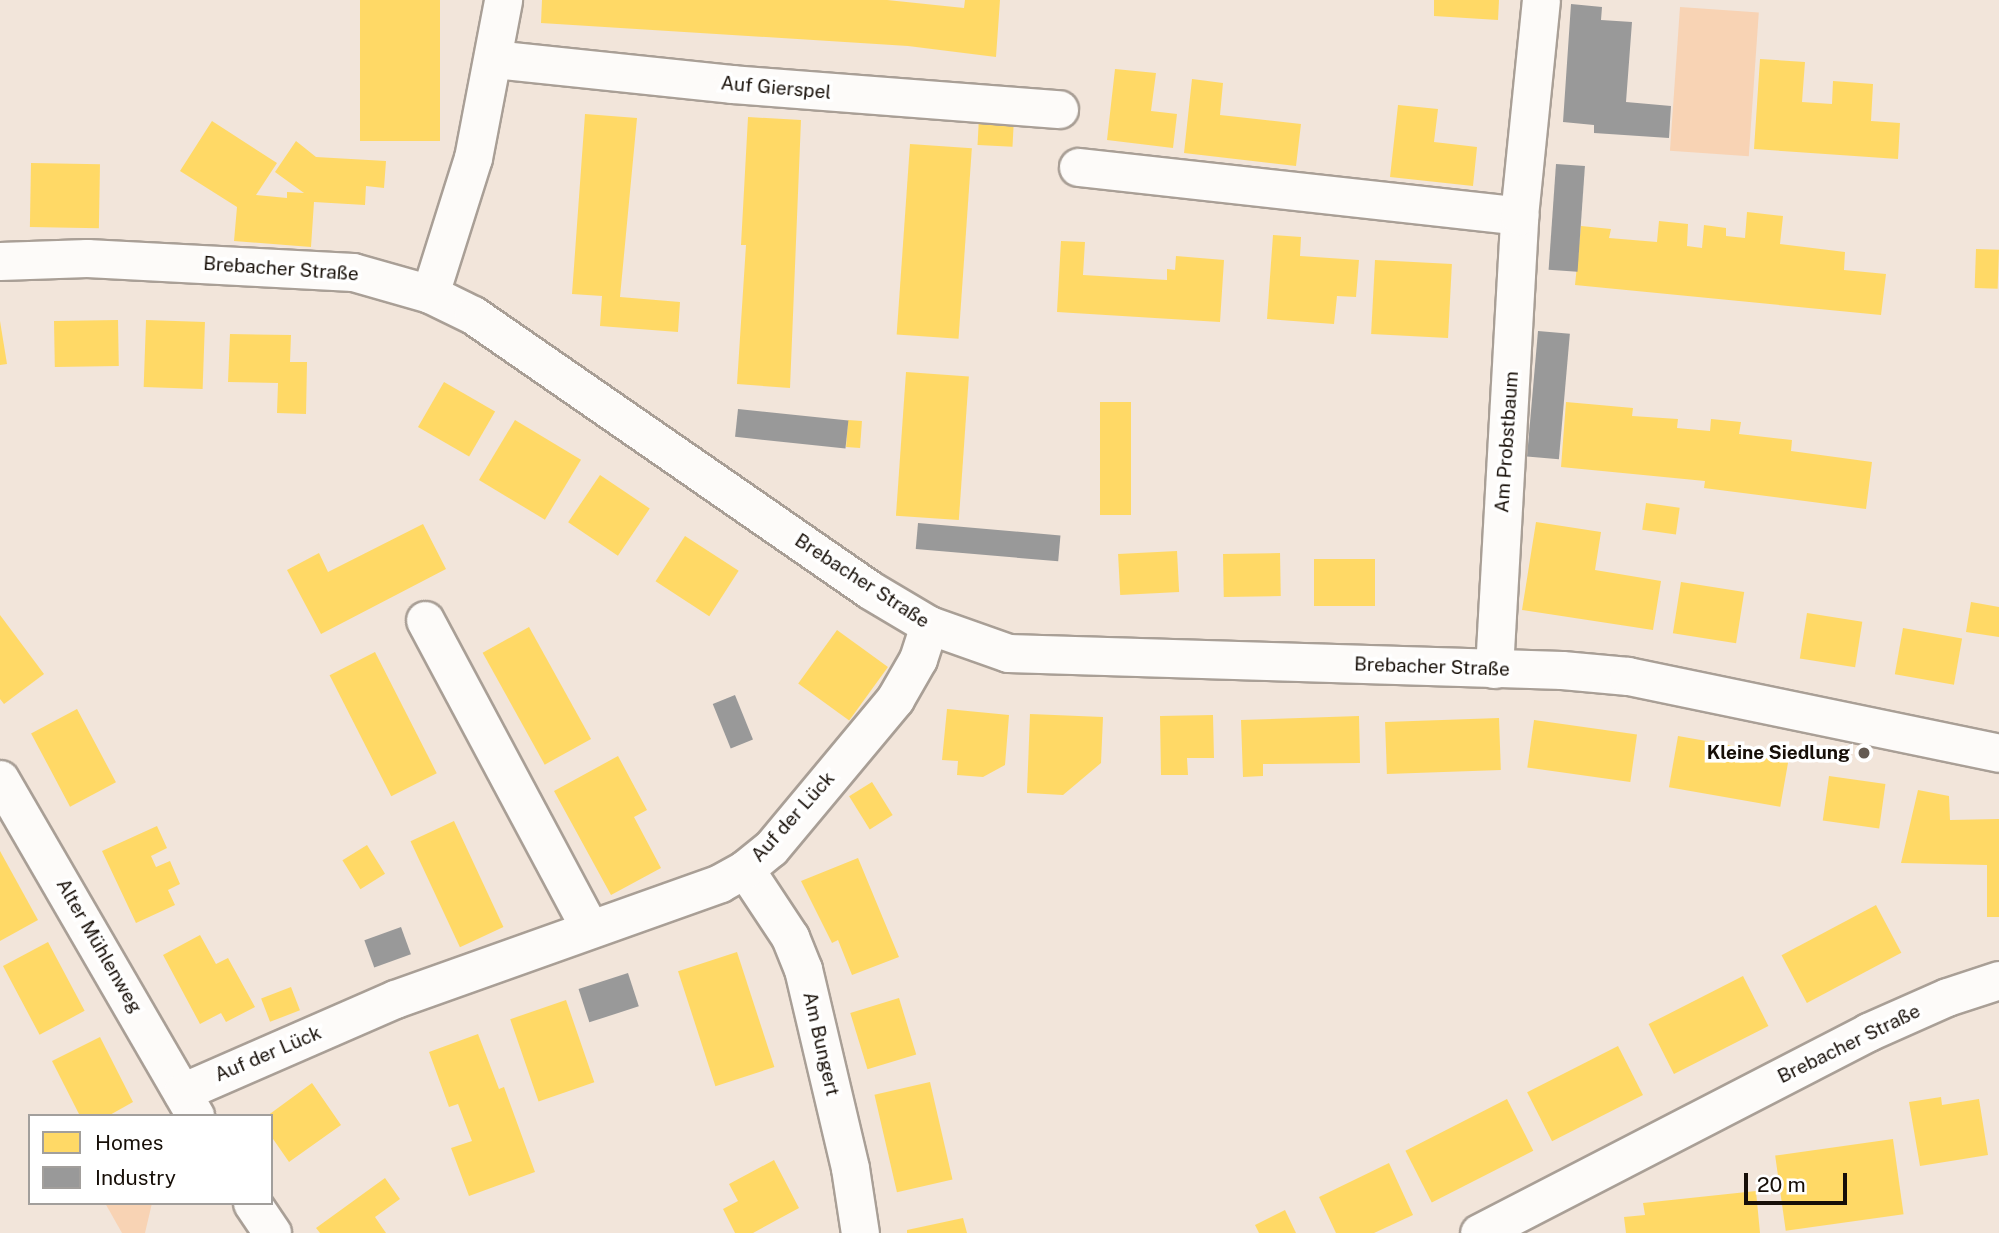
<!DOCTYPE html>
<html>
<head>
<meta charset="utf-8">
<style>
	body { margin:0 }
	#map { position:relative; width:1999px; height:1233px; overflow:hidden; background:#f2e5da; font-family:"Public Sans",sans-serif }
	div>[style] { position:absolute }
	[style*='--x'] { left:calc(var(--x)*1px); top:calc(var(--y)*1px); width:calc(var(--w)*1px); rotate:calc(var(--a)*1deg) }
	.green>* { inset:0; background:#f8d3b4; transform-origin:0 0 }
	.homes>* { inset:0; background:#ffd966; transform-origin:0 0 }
	.industry>* { inset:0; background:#999; transform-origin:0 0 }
	.roads { filter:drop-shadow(2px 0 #a99f96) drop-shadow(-2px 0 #a99f96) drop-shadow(0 2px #a99f96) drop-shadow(0 -2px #a99f96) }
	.minor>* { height:37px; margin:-18.5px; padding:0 18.5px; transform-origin:18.5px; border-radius:18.5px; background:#fdfbf9 }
	.dots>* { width:19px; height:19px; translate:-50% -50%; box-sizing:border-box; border:4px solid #fff; border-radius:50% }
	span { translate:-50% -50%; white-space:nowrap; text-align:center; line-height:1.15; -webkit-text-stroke:7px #fff; paint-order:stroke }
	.street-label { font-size:19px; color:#170f08 }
	.poi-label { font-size:19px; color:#170f08; font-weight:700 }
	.right { translate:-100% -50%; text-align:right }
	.legend { position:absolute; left:28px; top:1114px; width:245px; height:91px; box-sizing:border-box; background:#fff; border:2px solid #a29f9c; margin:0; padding:9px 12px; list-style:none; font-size:21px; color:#170f08 }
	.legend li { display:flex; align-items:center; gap:14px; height:35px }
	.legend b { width:35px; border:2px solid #a29f9c }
	.scale { position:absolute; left:1744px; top:1173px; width:103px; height:32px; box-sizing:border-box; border:4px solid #170f08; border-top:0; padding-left:9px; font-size:21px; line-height:24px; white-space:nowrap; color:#170f08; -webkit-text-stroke:5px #fff; paint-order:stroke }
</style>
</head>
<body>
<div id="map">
	<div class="green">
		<i style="left:1680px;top:7px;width:79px;height:144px;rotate:4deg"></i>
		<i style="clip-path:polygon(105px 1203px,152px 1203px,145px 1233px,122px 1233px)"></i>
	</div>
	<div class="homes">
		<i style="left:360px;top:0;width:80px;height:141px"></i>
		<i style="clip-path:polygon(542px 0,887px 0,964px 8px,965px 0,1000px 0,996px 57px,908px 46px,541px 23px)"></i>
		<i style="clip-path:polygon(1434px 0,1499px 0,1498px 20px,1434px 16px)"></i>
		<i style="clip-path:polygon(1760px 59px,1805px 62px,1802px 102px,1832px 104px,1833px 81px,1873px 84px,1871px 121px,1900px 123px,1898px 159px,1754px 149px)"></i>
		<i style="clip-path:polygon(1115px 69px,1156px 73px,1151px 111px,1177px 114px,1173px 148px,1107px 140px)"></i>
		<i style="clip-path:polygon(1192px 79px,1223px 83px,1220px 115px,1301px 124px,1296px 166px,1184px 153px)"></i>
		<i style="clip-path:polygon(1398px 105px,1438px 109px,1434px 142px,1477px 147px,1473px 186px,1390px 177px)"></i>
		<i style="clip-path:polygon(585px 114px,637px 118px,620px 297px,680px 302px,678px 332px,600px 326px,602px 296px,572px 294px)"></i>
		<i style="clip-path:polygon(748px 117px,801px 120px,790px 388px,737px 384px,746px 245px,741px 245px)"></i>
		<i style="left:979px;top:117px;width:35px;height:28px;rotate:3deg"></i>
		<i style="clip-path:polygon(212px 121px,277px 163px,256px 195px,287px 198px,287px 192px,304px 193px,275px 172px,296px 141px,316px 157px,386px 161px,384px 188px,366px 186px,365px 205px,314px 202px,311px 247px,234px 241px,237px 207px,180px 171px)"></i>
		<i style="left:910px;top:144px;width:62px;height:191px;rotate:4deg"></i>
		<i style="left:31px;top:163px;width:69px;height:64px;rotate:1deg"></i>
		<i style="clip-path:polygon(1747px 212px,1783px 216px,1780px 244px,1845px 252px,1844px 270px,1886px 274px,1881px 315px,1575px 285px,1581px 226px,1611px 229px,1609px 238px,1657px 242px,1659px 221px,1688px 224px,1687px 246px,1702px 248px,1704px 225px,1726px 228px,1726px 236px,1745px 238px)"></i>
		<i style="clip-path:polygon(1273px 235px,1301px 237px,1300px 256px,1359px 260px,1356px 297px,1337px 296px,1334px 324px,1267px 319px)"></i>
		<i style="clip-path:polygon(1061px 241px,1085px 242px,1083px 275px,1167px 280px,1167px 269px,1175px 270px,1176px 256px,1224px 260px,1220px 322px,1057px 312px)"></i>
		<i style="left:1976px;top:249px;width:23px;height:39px;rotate:2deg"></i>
		<i style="left:1375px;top:260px;width:77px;height:74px;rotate:3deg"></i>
		<i style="left:118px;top:320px;width:46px;height:64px;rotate:89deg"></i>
		<i style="left:146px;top:320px;width:59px;height:67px;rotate:2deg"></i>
		<i style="clip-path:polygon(0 321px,7px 364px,0 365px)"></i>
		<i style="clip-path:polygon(230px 334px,291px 335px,290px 362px,307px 362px,306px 414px,277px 413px,278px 383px,228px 382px)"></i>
		<i style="left:906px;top:372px;width:63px;height:144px;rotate:4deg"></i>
		<i style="left:444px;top:382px;width:59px;height:52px;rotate:30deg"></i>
		<i style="left:1100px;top:402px;width:31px;height:113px"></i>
		<i style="clip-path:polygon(1566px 402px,1633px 408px,1632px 416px,1678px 419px,1677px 428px,1710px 431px,1711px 419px,1741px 422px,1739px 434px,1792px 440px,1791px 451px,1872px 462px,1866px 509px,1704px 488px,1705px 481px,1561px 467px)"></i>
		<i style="left:515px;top:420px;width:77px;height:70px;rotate:31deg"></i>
		<i style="left:848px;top:420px;width:14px;height:27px;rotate:4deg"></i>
		<i style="left:600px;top:475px;width:60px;height:57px;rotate:34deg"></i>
		<i style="left:1646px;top:503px;width:34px;height:27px;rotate:8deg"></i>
		<i style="clip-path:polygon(1536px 522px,1601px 532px,1595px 570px,1661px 581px,1653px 630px,1522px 610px)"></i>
		<i style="clip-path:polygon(423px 524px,446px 569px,321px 634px,287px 570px,319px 553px,328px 572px)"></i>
		<i style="left:685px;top:536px;width:64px;height:54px;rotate:33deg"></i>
		<i style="left:1177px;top:551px;width:41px;height:59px;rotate:87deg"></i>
		<i style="left:1280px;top:553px;width:43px;height:57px;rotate:89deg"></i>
		<i style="left:1314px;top:559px;width:61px;height:47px"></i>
		<i style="left:1681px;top:582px;width:64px;height:52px;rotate:9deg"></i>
		<i style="clip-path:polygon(1971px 602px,1999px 607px,1999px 637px,1966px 632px)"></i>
		<i style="left:1807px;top:613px;width:56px;height:46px;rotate:9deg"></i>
		<i style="clip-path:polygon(0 615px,44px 674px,4px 704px,0 699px)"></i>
		<i style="left:529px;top:627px;width:128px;height:53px;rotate:61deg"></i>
		<i style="left:1903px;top:628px;width:60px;height:47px;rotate:10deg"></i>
		<i style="left:837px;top:630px;width:63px;height:66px;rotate:36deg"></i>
		<i style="left:375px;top:652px;width:136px;height:51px;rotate:63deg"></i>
		<i style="left:77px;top:709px;width:83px;height:52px;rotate:62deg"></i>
		<i style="clip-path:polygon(947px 709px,1009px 715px,1005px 765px,983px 777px,957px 775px,958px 761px,942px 760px)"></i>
		<i style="clip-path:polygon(1030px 714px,1103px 717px,1101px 763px,1063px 795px,1027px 793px)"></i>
		<i style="clip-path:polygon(1213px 715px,1214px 758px,1187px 758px,1188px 775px,1161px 775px,1160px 716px)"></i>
		<i style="clip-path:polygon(1359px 716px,1360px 763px,1263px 764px,1263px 776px,1243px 777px,1241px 720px)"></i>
		<i style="left:1499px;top:718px;width:52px;height:114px;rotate:88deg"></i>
		<i style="left:1534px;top:720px;width:104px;height:48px;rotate:8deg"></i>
		<i style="left:1678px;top:736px;width:113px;height:52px;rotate:10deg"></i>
		<i style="clip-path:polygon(618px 756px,647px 810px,634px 817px,661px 868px,611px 895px,554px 791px)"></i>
		<i style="left:1829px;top:776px;width:57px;height:45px;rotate:8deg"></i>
		<i style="left:872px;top:782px;width:39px;height:27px;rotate:58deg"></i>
		<i style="clip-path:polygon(1918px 790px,1949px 796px,1950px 820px,1999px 819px,1999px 917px,1987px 917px,1987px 865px,1901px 863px)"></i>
		<i style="left:454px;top:821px;width:117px;height:48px;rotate:65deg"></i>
		<i style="clip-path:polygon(157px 826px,167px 848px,151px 856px,156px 867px,170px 861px,180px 884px,168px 890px,175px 905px,136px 923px,102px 851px)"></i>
		<i style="left:367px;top:845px;width:34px;height:29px;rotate:58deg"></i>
		<i style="clip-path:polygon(0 851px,38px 920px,0 941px)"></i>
		<i style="clip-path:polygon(858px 858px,899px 957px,852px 975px,838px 940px,832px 943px,801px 881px)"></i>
		<i style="left:1876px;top:905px;width:54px;height:107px;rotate:62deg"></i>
		<i style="clip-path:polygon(200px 935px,216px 964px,228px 958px,255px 1007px,226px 1022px,221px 1013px,200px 1024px,163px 955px)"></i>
		<i style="left:48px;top:942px;width:78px;height:51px;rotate:62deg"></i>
		<i style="left:737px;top:952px;width:121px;height:62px;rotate:72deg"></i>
		<i style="left:1743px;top:976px;width:56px;height:106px;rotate:63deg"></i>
		<i style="left:291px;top:987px;width:25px;height:32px;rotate:69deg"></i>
		<i style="left:899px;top:998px;width:59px;height:51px;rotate:73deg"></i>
		<i style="left:566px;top:1000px;width:87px;height:59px;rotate:71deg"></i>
		<i style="clip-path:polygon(478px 1034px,499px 1089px,504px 1087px,535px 1172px,469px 1196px,451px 1148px,472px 1141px,458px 1104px,449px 1107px,429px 1052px)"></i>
		<i style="clip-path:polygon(100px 1037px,133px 1102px,108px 1116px,80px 1116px,52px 1061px)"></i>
		<i style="left:1618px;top:1046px;width:55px;height:102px;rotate:63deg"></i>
		<i style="left:930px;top:1082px;width:100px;height:57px;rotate:77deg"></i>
		<i style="clip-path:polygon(312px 1083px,341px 1125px,289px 1162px,271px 1136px,271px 1116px,267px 1116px)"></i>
		<i style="clip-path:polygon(1941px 1097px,1942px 1105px,1979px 1099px,1988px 1155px,1920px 1166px,1909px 1102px)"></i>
		<i style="left:1507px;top:1099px;width:58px;height:114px;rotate:63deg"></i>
		<i style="left:1893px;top:1139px;width:76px;height:119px;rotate:82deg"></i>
		<i style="clip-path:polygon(774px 1160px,799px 1208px,753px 1233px,735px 1233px,723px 1209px,738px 1201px,729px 1184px)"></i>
		<i style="clip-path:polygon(1389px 1163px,1413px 1215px,1374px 1233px,1336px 1233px,1319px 1197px)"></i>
		<i style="clip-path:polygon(385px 1178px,400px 1199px,375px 1217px,386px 1233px,320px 1233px,316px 1228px)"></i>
		<i style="clip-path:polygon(1756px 1191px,1760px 1233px,1626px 1233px,1624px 1217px,1645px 1215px,1643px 1203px)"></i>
		<i style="clip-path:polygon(1285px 1210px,1296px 1233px,1259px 1233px,1255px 1225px)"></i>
		<i style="clip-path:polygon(963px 1218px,967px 1233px,907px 1233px,907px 1230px)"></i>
	</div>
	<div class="industry">
		<i style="clip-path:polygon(1571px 4px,1602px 7px,1601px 20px,1632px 22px,1626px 102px,1671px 106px,1669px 138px,1594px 133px,1594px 125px,1563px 122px)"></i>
		<i style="left:1556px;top:164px;width:29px;height:106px;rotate:4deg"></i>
		<i style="left:1538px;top:331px;width:32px;height:126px;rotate:5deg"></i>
		<i style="left:738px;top:409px;width:111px;height:28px;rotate:6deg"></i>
		<i style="left:918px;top:523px;width:143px;height:26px;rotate:5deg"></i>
		<i style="left:735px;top:695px;width:48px;height:24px;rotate:68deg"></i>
		<i style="left:401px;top:927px;width:29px;height:39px;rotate:70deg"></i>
		<i style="left:628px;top:973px;width:35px;height:52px;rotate:72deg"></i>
	</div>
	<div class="roads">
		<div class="minor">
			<i style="--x:494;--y:59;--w:239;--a:6"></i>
			<i style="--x:732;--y:84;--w:328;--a:4.4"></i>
			<i style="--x:1078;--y:167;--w:444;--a:6.3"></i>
			<i style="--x:0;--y:261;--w:87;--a:-2"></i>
			<i style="--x:87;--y:258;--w:266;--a:3"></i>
			<i style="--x:353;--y:272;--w:80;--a:15.9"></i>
			<i style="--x:430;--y:294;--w:48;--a:26"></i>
			<i style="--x:473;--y:315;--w:483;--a:34.7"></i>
			<i style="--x:870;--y:590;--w:69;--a:30.7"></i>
			<i style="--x:929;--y:625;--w:84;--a:19.5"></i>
			<i style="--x:1008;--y:653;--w:554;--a:1.76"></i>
			<i style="--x:1562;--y:670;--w:66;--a:5.2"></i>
			<i style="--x:1628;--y:676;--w:379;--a:11.7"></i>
			<i style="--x:430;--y:294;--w:143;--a:-72.5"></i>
			<i style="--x:473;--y:158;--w:161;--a:-79.2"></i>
			<i style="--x:425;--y:620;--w:348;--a:61.9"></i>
			<i style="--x:1494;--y:669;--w:454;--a:-86.8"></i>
			<i style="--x:1519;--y:216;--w:217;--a:-84.2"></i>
			<i style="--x:0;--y:779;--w:389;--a:59.9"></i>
			<i style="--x:745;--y:869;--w:82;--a:56.5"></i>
			<i style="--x:790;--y:937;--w:35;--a:68"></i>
			<i style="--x:803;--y:969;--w:204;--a:76.7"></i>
			<i style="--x:850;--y:1168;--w:66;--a:81.3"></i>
			<i style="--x:182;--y:1092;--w:232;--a:-23.6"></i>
			<i style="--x:395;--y:999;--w:345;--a:-19.6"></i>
			<i style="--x:720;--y:883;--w:29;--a:-29"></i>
			<i style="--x:745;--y:869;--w:33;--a:-39"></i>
			<i style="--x:771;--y:848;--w:194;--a:-50.2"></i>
			<i style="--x:895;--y:699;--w:46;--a:-60.1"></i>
			<i style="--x:918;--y:659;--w:36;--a:-72"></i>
			<i style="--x:252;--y:1203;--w:36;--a:56"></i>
			<i style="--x:1479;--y:1233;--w:438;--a:-27.3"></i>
			<i style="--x:1868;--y:1032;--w:86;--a:-23.9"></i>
			<i style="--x:1947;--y:997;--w:55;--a:-18.1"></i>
		</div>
	</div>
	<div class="dots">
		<i style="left:1864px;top:753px;background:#645a52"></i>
	</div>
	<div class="street-label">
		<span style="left:776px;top:88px;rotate:5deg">Auf Gierspel</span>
		<span style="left:281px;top:269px;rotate:4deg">Brebacher Straße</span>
		<span style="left:1507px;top:442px;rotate:-86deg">Am Probstbaum</span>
		<span style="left:862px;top:581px;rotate:33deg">Brebacher Straße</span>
		<span style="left:1432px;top:667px;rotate:2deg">Brebacher Straße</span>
		<span style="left:793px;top:817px;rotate:-48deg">Auf der Lück</span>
		<span style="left:99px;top:946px;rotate:60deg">Alter Mühlenweg</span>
		<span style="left:821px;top:1044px;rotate:77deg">Am Bungert</span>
		<span style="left:1849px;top:1044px;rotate:-26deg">Brebacher Straße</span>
		<span style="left:268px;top:1054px;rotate:-23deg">Auf der Lück</span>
	</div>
	<div class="poi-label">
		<span class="right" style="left:1850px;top:753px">Kleine Siedlung</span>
	</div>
	<ul class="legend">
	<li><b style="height:19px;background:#ffd966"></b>Homes</li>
	<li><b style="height:19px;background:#999"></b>Industry</li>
	</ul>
	<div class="scale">20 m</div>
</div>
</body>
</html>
